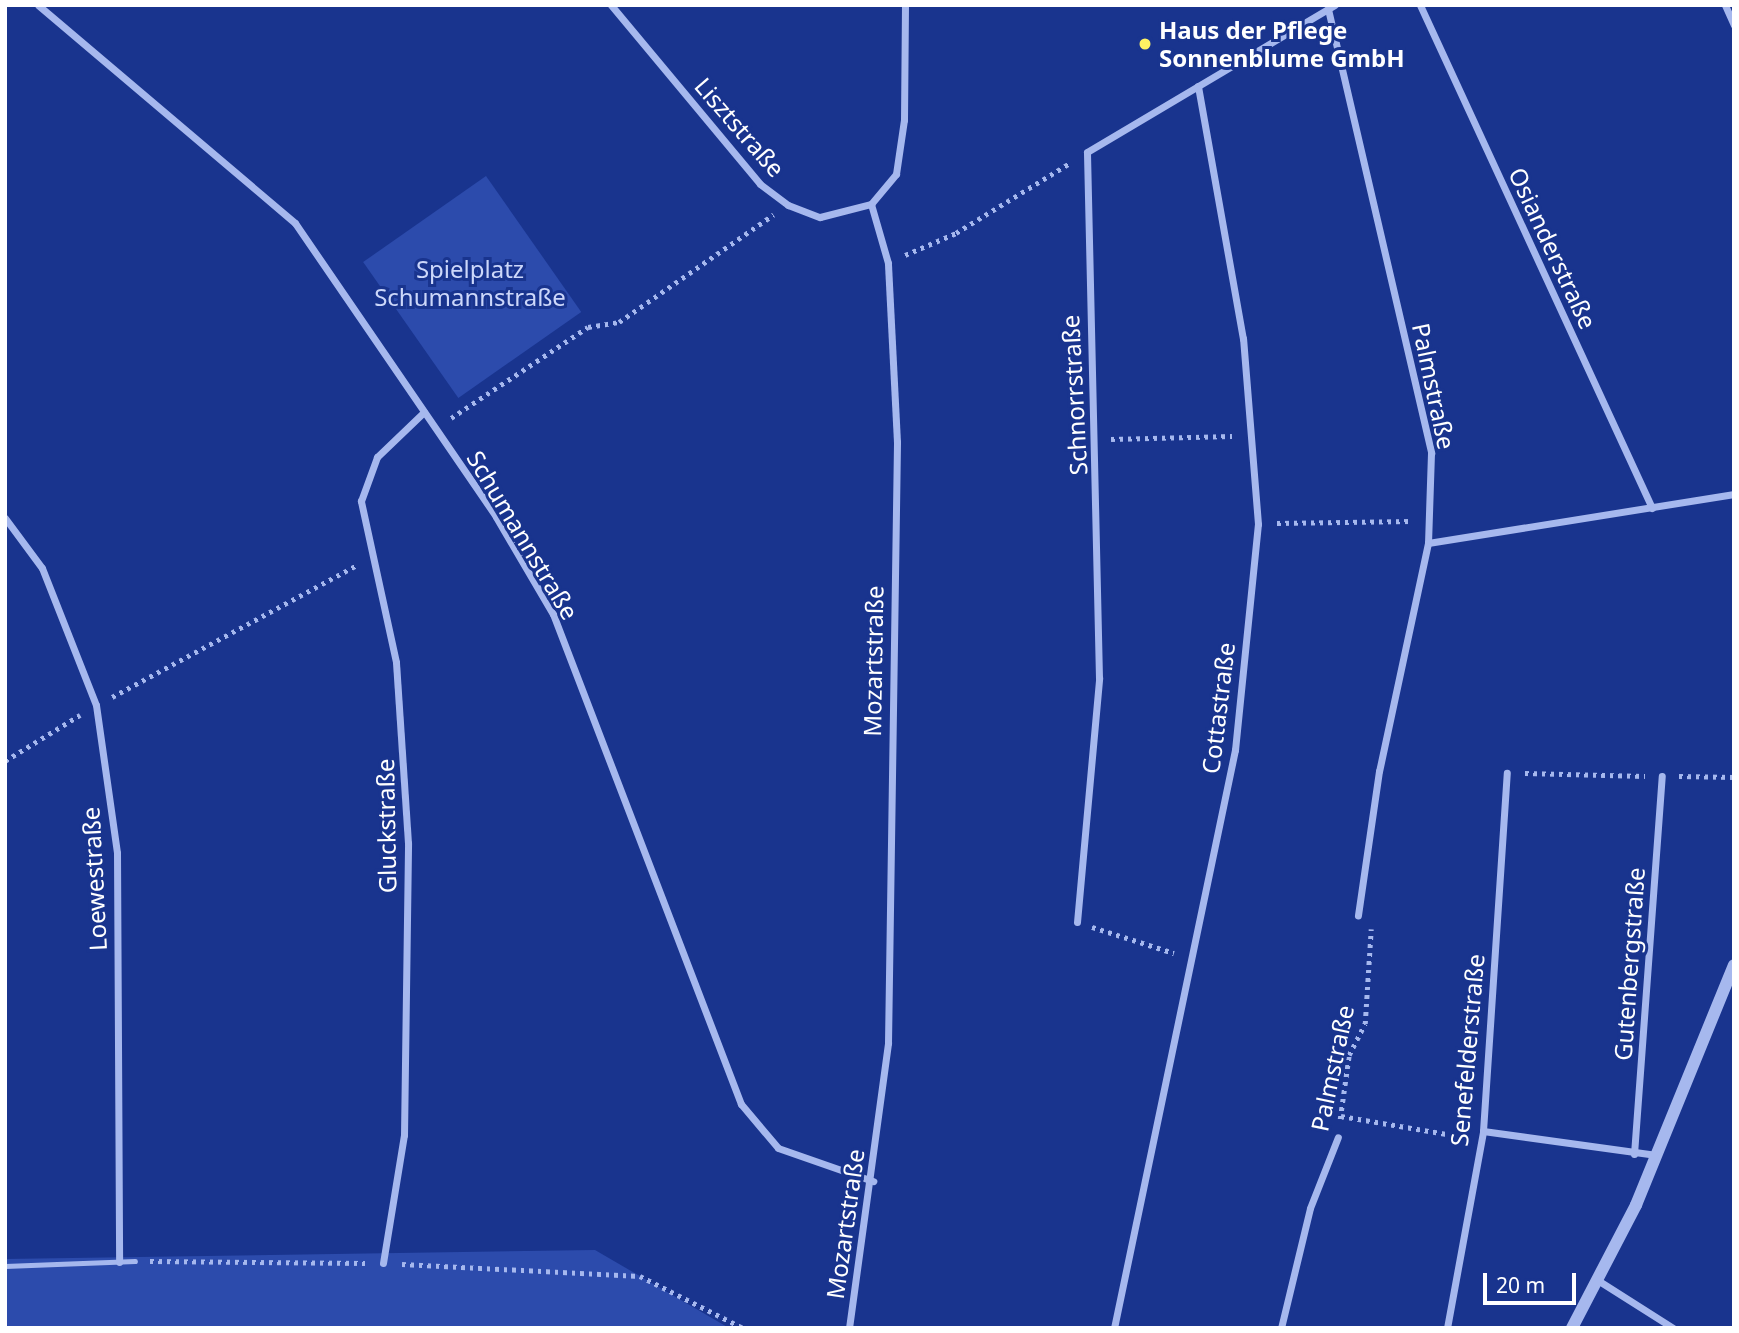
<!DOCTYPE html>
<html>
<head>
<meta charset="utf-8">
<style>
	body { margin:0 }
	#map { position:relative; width:1739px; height:1333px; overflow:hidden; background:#19348e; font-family:"Noto Sans",sans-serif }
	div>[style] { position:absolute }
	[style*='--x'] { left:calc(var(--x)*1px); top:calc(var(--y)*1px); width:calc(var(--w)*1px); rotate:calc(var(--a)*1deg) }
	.green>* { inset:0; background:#2c4bac; transform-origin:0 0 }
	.path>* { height:4.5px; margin-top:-2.25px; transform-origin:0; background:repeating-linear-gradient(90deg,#a6b8ee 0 3.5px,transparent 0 8.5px) }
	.service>* { height:5px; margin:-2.5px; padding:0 2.5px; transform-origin:2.5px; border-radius:2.5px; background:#a6b8ee }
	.minor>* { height:7px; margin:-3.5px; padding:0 3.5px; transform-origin:3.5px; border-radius:3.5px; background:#a6b8ee }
	.tertiary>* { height:12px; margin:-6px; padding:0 6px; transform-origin:6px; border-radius:6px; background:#a6b8ee }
	.dots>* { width:19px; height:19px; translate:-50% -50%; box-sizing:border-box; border:4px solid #19348e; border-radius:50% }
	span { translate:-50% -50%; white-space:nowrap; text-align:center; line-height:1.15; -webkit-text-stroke:6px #19348e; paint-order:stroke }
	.poi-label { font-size:24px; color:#fff; font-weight:700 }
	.left { translate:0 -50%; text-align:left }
	.street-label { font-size:24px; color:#fff }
	.park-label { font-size:24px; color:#ccd7fa }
	.frame { position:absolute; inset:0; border:7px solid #fff; pointer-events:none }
	.scale { position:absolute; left:1483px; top:1273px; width:93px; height:32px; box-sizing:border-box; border:4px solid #fff; border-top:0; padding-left:9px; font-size:21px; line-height:24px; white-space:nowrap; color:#fff; -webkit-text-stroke:5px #19348e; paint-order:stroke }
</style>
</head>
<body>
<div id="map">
	<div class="green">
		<i style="left:486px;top:176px;width:166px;height:150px;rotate:55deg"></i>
		<i style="clip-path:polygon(595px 1250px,729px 1328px,5px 1328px,5px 1259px)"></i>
	</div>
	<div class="path">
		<i style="--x:905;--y:255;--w:56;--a:-23.3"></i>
		<i style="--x:956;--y:233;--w:132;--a:-31.6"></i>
		<i style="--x:451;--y:418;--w:164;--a:-33.6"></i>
		<i style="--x:588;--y:327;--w:31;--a:-9"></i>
		<i style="--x:619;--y:322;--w:188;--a:-34.8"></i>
		<i style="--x:1111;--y:439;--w:121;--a:-1.4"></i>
		<i style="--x:1277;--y:523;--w:135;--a:-0.8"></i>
		<i style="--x:112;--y:697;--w:278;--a:-28.3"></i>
		<i style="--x:5;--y:761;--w:88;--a:-31.5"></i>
		<i style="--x:1525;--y:773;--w:120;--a:1.4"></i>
		<i style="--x:1679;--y:776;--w:55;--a:1"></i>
		<i style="--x:1092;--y:927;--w:86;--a:17.6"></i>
		<i style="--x:1341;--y:1116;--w:125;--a:9.7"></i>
		<i style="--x:1340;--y:1119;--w:65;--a:-82"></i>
		<i style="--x:1349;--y:1055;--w:35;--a:-63"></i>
		<i style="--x:1365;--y:1024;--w:95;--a:-86.4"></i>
		<i style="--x:150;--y:1261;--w:215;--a:0.5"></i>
		<i style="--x:402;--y:1264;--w:238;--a:2.9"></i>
		<i style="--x:640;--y:1276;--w:115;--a:26.8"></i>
	</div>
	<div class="service">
		<i style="--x:5;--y:1266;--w:130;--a:-2.2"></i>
	</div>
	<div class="minor">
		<i style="--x:38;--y:5;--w:337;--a:40.3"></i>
		<i style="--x:295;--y:223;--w:356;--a:55.6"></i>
		<i style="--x:496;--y:517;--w:113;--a:59.6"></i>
		<i style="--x:553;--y:614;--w:525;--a:69.01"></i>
		<i style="--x:741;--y:1104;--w:57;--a:49.9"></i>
		<i style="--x:778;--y:1148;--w:101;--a:19.2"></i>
		<i style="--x:611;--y:5;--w:233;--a:50.2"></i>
		<i style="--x:760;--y:184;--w:35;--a:37"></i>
		<i style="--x:788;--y:205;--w:34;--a:21"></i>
		<i style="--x:820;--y:217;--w:53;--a:-14.3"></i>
		<i style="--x:1420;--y:5;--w:554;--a:65.24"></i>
		<i style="--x:1725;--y:5;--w:22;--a:66"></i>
		<i style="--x:1328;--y:9;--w:456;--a:76.9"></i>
		<i style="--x:1431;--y:453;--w:90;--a:91.9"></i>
		<i style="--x:1428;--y:543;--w:233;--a:102.1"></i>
		<i style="--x:1379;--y:771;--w:146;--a:98.3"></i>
		<i style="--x:871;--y:204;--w:39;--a:-50"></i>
		<i style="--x:896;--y:174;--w:55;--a:-81.6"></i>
		<i style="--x:904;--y:120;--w:115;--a:-89.5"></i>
		<i style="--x:5;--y:518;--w:62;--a:53.5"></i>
		<i style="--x:42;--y:568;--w:147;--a:68.5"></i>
		<i style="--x:96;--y:705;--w:149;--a:81.9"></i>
		<i style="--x:117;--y:853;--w:409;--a:89.7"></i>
		<i style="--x:1428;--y:543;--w:310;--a:-9.1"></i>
		<i style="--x:1077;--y:922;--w:245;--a:-84.8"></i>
		<i style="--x:1099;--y:678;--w:526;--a:-91.31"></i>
		<i style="--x:1087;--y:152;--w:288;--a:-30.7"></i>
		<i style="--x:1483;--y:1131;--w:175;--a:7.9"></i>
		<i style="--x:1634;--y:1154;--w:379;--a:-85.8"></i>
		<i style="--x:383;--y:1263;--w:130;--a:-80.7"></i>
		<i style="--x:404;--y:1135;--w:292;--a:-89.2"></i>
		<i style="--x:408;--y:843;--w:181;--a:-93.8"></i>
		<i style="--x:396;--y:662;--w:165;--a:-102.3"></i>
		<i style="--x:361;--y:501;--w:47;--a:-70"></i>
		<i style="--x:377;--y:457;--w:65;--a:-43.8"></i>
		<i style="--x:1599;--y:1281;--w:88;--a:32.4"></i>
		<i style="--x:849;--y:1328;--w:288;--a:-82.2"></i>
		<i style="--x:888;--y:1043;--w:601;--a:-89.14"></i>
		<i style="--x:897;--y:442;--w:179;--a:-92.9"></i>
		<i style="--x:888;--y:263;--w:61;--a:-106.1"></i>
		<i style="--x:1114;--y:1328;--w:591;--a:-78.18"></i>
		<i style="--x:1235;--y:750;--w:227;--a:-84.2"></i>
		<i style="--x:1258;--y:524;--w:186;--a:-94.6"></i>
		<i style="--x:1243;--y:339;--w:257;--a:-100.1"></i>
		<i style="--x:1281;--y:1328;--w:123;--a:-76.4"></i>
		<i style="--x:1310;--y:1208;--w:76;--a:-68.5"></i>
		<i style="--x:1447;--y:1328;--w:200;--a:-79.6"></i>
		<i style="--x:1483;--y:1131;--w:359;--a:-86.2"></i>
	</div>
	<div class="tertiary">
		<i style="--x:1572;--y:1328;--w:139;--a:-62.5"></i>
		<i style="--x:1636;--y:1205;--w:259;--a:-67.8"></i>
	</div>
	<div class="dots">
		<i style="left:1145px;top:44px;background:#fff263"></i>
	</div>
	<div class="poi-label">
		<span class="left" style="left:1159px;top:44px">Haus der Pflege<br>Sonnenblume GmbH</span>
	</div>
	<div class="street-label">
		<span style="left:740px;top:127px;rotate:49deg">Lisztstraße</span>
		<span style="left:1553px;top:248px;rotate:65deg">Osianderstraße</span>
		<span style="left:1434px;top:386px;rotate:78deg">Palmstraße</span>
		<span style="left:1074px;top:395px;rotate:-93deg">Schnorrstraße</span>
		<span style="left:523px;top:535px;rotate:59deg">Schumannstraße</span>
		<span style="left:873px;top:661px;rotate:-89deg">Mozartstraße</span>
		<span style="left:1218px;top:708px;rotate:-83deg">Cottastraße</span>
		<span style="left:386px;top:826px;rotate:-91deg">Gluckstraße</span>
		<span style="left:94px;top:879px;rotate:-93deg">Loewestraße</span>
		<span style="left:1629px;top:964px;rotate:-86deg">Gutenbergstraße</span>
		<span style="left:1467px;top:1050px;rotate:-85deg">Senefelderstraße</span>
		<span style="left:1332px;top:1068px;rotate:-78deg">Palmstraße</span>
		<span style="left:845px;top:1224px;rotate:-82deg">Mozartstraße</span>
	</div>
	<div class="park-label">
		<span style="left:470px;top:283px">Spielplatz<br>Schumannstraße</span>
	</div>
	<div class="frame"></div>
	<div class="scale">20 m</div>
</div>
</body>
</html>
